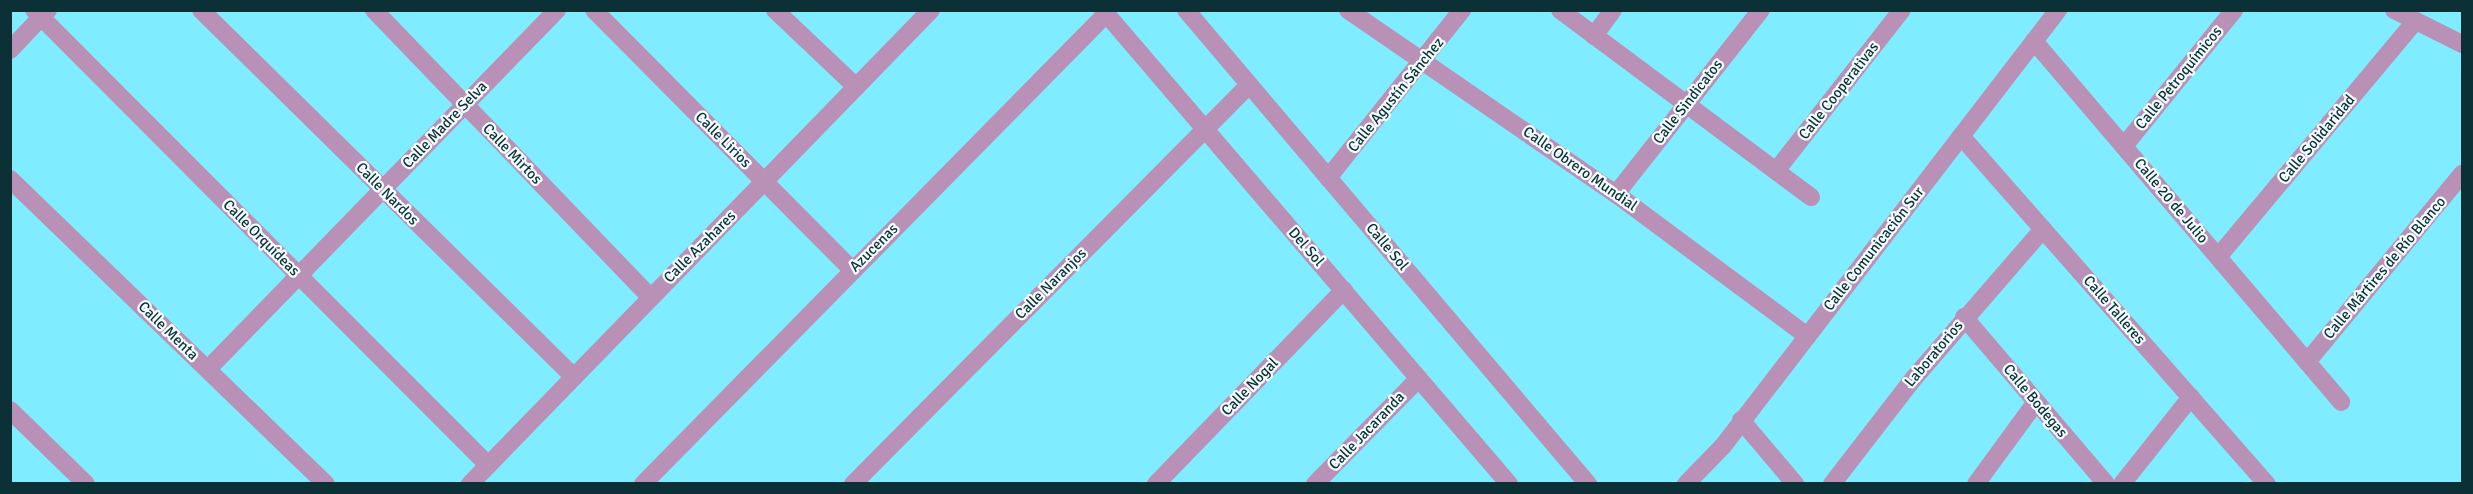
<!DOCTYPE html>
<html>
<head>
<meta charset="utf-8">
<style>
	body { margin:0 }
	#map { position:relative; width:2473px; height:494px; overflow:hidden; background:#7fedff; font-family:Signika,sans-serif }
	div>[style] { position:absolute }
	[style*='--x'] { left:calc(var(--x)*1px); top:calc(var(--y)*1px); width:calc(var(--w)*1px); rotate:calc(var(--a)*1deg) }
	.minor>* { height:18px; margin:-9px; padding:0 9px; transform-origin:9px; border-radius:9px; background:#b990b6 }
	span { translate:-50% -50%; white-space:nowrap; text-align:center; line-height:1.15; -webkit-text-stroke:4.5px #f4fdff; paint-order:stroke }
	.street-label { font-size:15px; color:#0b3035 }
	.frame { position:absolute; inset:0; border:12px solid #0b3035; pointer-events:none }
</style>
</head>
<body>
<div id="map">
	<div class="minor">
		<i style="--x:34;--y:10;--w:643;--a:45.06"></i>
		<i style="--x:201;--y:10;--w:523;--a:44.54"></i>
		<i style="--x:374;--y:10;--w:398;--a:46.1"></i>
		<i style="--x:594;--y:10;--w:366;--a:45.2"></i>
		<i style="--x:775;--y:10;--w:112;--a:43.5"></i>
		<i style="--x:1103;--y:10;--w:624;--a:49.42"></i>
		<i style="--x:1186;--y:10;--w:622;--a:49.7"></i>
		<i style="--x:1348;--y:10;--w:325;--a:34.5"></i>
		<i style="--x:1616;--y:194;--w:238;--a:36.6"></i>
		<i style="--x:1560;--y:10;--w:313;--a:36.7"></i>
		<i style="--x:2394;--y:10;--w:76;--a:26.6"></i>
		<i style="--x:1594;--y:36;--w:32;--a:-54"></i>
		<i style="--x:2034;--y:41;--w:474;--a:49.6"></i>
		<i style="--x:10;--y:50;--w:55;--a:-46.5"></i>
		<i style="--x:1961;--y:136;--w:463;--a:48.7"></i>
		<i style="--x:2124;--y:146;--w:175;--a:-51"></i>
		<i style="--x:1776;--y:171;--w:204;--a:-52"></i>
		<i style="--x:1328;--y:178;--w:215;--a:-51.4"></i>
		<i style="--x:10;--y:179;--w:439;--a:44"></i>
		<i style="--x:1616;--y:194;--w:234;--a:-51.8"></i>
		<i style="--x:2218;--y:257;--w:307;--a:-50.1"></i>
		<i style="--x:1964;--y:317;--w:219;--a:49.6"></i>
		<i style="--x:2307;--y:362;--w:244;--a:-50.5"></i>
		<i style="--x:208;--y:369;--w:501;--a:-45.81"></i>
		<i style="--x:10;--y:410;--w:106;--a:44.2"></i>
		<i style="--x:1741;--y:420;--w:84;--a:49.8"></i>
		<i style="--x:470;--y:484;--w:661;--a:-45.8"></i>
		<i style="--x:643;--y:484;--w:660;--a:-45.43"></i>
		<i style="--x:853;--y:484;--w:562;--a:-45.22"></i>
		<i style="--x:1156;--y:484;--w:270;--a:-45.9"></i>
		<i style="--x:1315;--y:484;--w:148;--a:-45.5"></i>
		<i style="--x:1686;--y:484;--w:53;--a:-45.8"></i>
		<i style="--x:1723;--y:446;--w:550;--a:-52.46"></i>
		<i style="--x:1832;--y:484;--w:134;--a:-52.3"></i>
		<i style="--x:1914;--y:378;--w:197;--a:-49.1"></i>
		<i style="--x:1976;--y:484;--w:102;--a:-53.8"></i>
		<i style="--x:2122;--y:484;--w:111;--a:-51.6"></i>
	</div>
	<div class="street-label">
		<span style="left:2179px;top:78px;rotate:-51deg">Calle Petroquímicos</span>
		<span style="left:1839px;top:91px;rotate:-52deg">Calle Cooperativas</span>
		<span style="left:1396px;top:95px;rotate:-51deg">Calle Agustín Sánchez</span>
		<span style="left:1688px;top:102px;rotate:-52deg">Calle Sindicatos</span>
		<span style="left:445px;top:125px;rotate:-46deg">Calle Madre Selva</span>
		<span style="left:2317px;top:139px;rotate:-50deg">Calle Solidaridad</span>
		<span style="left:723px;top:140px;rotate:45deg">Calle Lirios</span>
		<span style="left:512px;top:154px;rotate:46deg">Calle Mirtos</span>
		<span style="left:1580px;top:169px;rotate:35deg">Calle Obrero Mundial</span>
		<span style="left:387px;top:194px;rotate:45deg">Calle Nardos</span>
		<span style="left:2171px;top:201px;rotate:50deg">Calle 20 de Julio</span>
		<span style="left:261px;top:238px;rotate:45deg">Calle Orquídeas</span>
		<span style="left:700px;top:247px;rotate:-45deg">Calle Azahares</span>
		<span style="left:1306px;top:247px;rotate:49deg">Del Sol</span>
		<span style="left:1387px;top:247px;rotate:50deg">Calle Sol</span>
		<span style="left:874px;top:248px;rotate:-45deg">Azucenas</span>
		<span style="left:1874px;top:249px;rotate:-52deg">Calle Comunicación Sur</span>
		<span style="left:2385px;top:268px;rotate:-50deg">Calle Mártires de Río Blanco</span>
		<span style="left:1051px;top:284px;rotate:-45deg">Calle Naranjos</span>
		<span style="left:2114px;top:310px;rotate:49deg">Calle Talleres</span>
		<span style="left:168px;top:331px;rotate:44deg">Calle Menta</span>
		<span style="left:1934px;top:354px;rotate:-50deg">Laboratorios</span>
		<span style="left:1250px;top:387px;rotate:-46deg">Calle Nogal</span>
		<span style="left:2035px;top:401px;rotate:50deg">Calle Bodegas</span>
		<span style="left:1367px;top:431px;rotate:-46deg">Calle Jacaranda</span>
	</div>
	<div class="frame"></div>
</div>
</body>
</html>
